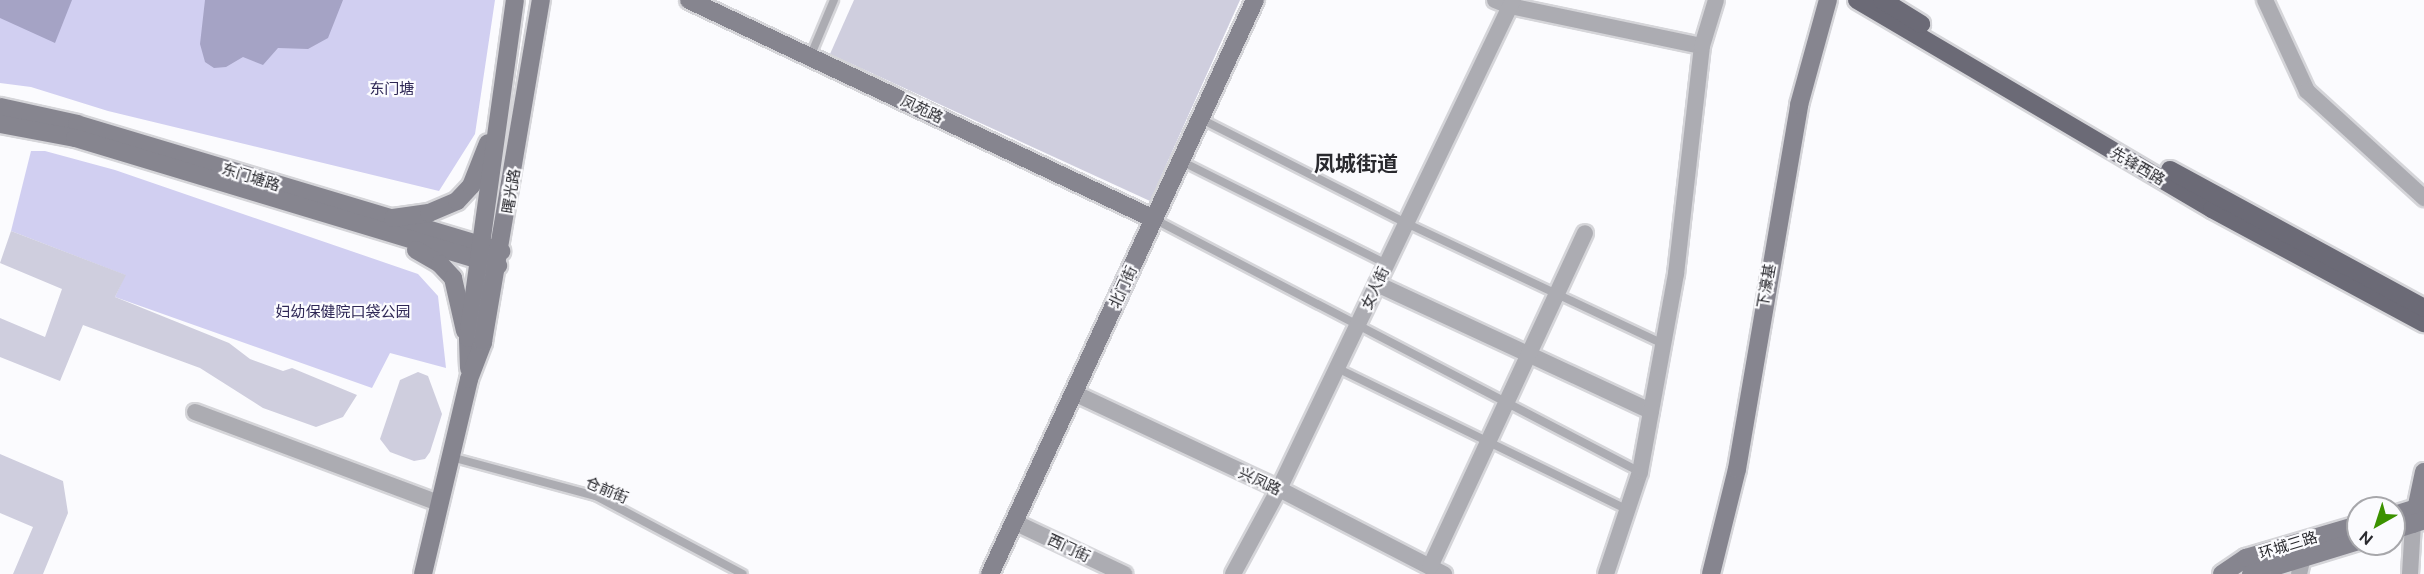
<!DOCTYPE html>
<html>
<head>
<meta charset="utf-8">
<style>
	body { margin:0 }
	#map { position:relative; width:2424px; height:574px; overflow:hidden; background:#fbfbfe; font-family:Ubuntu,"Noto Sans SC",sans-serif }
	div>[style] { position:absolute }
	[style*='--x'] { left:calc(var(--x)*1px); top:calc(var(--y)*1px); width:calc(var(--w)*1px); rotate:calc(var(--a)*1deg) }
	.green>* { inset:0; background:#d1cff1 }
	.water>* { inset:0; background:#a5a3c5 }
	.building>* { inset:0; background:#cfcede }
	.roads { filter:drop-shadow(2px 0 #d5d5d9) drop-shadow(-2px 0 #d5d5d9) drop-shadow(0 2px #d5d5d9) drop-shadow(0 -2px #d5d5d9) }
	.lane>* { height:8px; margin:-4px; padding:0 4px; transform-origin:4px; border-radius:4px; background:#acacb2 }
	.street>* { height:16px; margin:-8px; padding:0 8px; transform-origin:8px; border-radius:8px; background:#acacb2 }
	.secondary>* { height:18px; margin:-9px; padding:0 9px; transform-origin:9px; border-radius:9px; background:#86858f }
	.primary>* { height:18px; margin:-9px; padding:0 9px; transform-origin:9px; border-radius:9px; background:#6b6a76 }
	span { translate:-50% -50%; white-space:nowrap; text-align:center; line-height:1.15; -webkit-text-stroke:4.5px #fbfbfe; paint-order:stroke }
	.park-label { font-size:15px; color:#2e2755 }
	.street-label { font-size:15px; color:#29292e }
	.district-label { font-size:21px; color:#29292e; font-weight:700 }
	.north { position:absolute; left:2346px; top:496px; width:60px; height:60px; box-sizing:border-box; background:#fbfbfe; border:2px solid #a7a7ab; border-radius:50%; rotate:219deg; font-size:16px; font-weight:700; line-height:24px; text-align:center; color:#29292e }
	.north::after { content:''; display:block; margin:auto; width:21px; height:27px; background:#3c9200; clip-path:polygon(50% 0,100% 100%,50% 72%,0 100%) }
</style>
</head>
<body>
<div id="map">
	<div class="green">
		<i style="clip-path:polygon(0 0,495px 0,475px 134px,439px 191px,108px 111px,31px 87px,0 83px)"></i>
		<i style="clip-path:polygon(31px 151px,45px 151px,115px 170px,418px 274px,438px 296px,446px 368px,390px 353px,372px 388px,115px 297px,125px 275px,11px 231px)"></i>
	</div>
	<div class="water">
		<i style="clip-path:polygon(0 0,72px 0,55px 43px,0 18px)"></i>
		<i style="clip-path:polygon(205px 0,343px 0,328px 38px,308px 49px,278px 48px,263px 65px,243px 57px,226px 67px,214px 68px,205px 62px,200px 44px)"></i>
	</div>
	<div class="building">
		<i style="clip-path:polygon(854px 0,1240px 0,1150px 201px,830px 54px)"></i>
		<i style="clip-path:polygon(11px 231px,126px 275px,115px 297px,229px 343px,250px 359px,283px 371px,292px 368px,357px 395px,343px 417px,316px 427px,263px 408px,200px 368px,83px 325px,60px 381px,0 357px,0 318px,45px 337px,62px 289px,0 263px)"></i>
		<i style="clip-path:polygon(418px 372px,428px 376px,442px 414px,430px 452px,425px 459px,414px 461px,390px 452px,380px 439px,400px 380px)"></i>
		<i style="clip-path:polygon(0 454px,63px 481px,68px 513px,43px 574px,13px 574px,33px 527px,0 513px)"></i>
	</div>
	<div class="roads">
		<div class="lane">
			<i style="--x:810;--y:57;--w:62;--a:-67.2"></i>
			<i style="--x:1201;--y:119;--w:230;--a:26.9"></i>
			<i style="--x:1406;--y:223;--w:284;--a:25.2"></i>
			<i style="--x:1181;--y:161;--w:230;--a:26.6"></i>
			<i style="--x:1154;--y:219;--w:548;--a:27.5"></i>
			<i style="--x:1337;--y:368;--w:324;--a:26"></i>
			<i style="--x:451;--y:457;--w:150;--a:15.1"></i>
			<i style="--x:596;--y:496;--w:166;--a:28"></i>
		</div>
		<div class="street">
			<i style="--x:1495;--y:0;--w:16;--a:22"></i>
			<i style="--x:1510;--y:6;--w:196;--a:11.8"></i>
			<i style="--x:2265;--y:0;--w:100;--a:65.2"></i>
			<i style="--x:2307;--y:91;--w:159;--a:42.4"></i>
			<i style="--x:1377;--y:284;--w:302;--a:24.9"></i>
			<i style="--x:1074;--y:393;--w:226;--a:25.1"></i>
			<i style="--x:1279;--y:489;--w:186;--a:27.3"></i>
			<i style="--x:195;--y:412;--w:260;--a:20.5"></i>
			<i style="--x:1014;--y:522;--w:122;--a:25.3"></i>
			<i style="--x:1430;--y:567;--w:368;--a:-65.1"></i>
			<i style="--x:1233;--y:574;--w:97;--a:-61.6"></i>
			<i style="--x:1279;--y:489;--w:542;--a:-64.43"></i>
			<i style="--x:1606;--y:574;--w:108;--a:-71.6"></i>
			<i style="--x:1640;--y:472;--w:201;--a:-79.7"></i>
			<i style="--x:1676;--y:274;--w:229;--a:-83.5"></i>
			<i style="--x:1702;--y:46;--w:48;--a:-73.1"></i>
			<i style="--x:2299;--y:574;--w:17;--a:-77"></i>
			<i style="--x:2410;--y:574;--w:50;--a:-86.6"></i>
		</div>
		<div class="secondary">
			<i style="--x:689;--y:0;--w:514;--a:25.22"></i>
			<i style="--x:0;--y:107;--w:79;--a:12.4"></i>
			<i style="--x:77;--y:124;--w:443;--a:16.7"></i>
			<i style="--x:0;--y:124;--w:76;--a:10.6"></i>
			<i style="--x:75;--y:138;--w:442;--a:16.8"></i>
			<i style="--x:393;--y:218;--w:36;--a:-8"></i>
			<i style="--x:429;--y:213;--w:30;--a:-23"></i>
			<i style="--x:457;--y:201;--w:21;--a:-47"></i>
			<i style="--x:471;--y:186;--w:46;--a:-68.4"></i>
			<i style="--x:416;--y:250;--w:28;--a:30"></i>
			<i style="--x:440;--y:264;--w:19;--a:47"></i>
			<i style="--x:453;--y:278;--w:54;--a:77.2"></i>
			<i style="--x:469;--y:368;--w:30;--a:-92"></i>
			<i style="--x:468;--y:338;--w:341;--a:-82.1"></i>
			<i style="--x:2394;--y:515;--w:31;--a:-17"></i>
			<i style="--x:2413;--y:524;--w:53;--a:-78.1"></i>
			<i style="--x:2394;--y:530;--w:32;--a:-18"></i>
			<i style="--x:423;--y:574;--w:200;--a:-76.7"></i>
			<i style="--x:469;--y:379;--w:40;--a:-69"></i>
			<i style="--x:483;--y:342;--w:347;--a:-80.4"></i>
			<i style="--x:990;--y:574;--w:632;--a:-65.22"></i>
			<i style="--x:1711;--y:574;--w:108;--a:-76.1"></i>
			<i style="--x:1737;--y:469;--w:369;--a:-80.3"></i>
			<i style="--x:1799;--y:105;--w:109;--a:-74.6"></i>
			<i style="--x:2222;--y:574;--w:29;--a:-34"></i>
			<i style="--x:2246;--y:558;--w:117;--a:-16.4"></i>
			<i style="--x:2251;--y:574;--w:112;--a:-17.1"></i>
		</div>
		<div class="primary">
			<i style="--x:1857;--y:0;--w:412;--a:30.5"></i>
			<i style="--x:2212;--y:209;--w:241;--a:28.3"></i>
			<i style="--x:1882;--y:0;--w:46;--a:31.6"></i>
			<i style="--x:2170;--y:170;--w:289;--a:28.5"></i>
		</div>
	</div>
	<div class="park-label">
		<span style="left:392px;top:89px">东门塘</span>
		<span style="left:343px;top:312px">妇幼保健院口袋公园</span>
	</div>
	<div class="street-label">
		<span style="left:922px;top:109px;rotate:25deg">凤苑路</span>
		<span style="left:2138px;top:166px;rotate:30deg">先锋西路</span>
		<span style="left:251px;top:177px;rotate:17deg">东门塘路</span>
		<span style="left:511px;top:191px;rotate:-81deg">曙光路</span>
		<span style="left:1766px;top:286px;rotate:-80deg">下濠基</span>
		<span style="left:1123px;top:287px;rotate:-65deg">北门街</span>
		<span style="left:1375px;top:288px;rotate:-65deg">女人街</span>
		<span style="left:1260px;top:481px;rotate:25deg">兴凤路</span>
		<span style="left:607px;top:490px;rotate:23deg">仓前街</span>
		<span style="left:2288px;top:545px;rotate:-17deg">环城三路</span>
		<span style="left:1069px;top:548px;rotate:25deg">西门街</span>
	</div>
	<div class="district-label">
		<span style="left:1356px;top:163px">凤城街道</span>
	</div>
	<div class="north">N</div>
</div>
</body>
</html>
